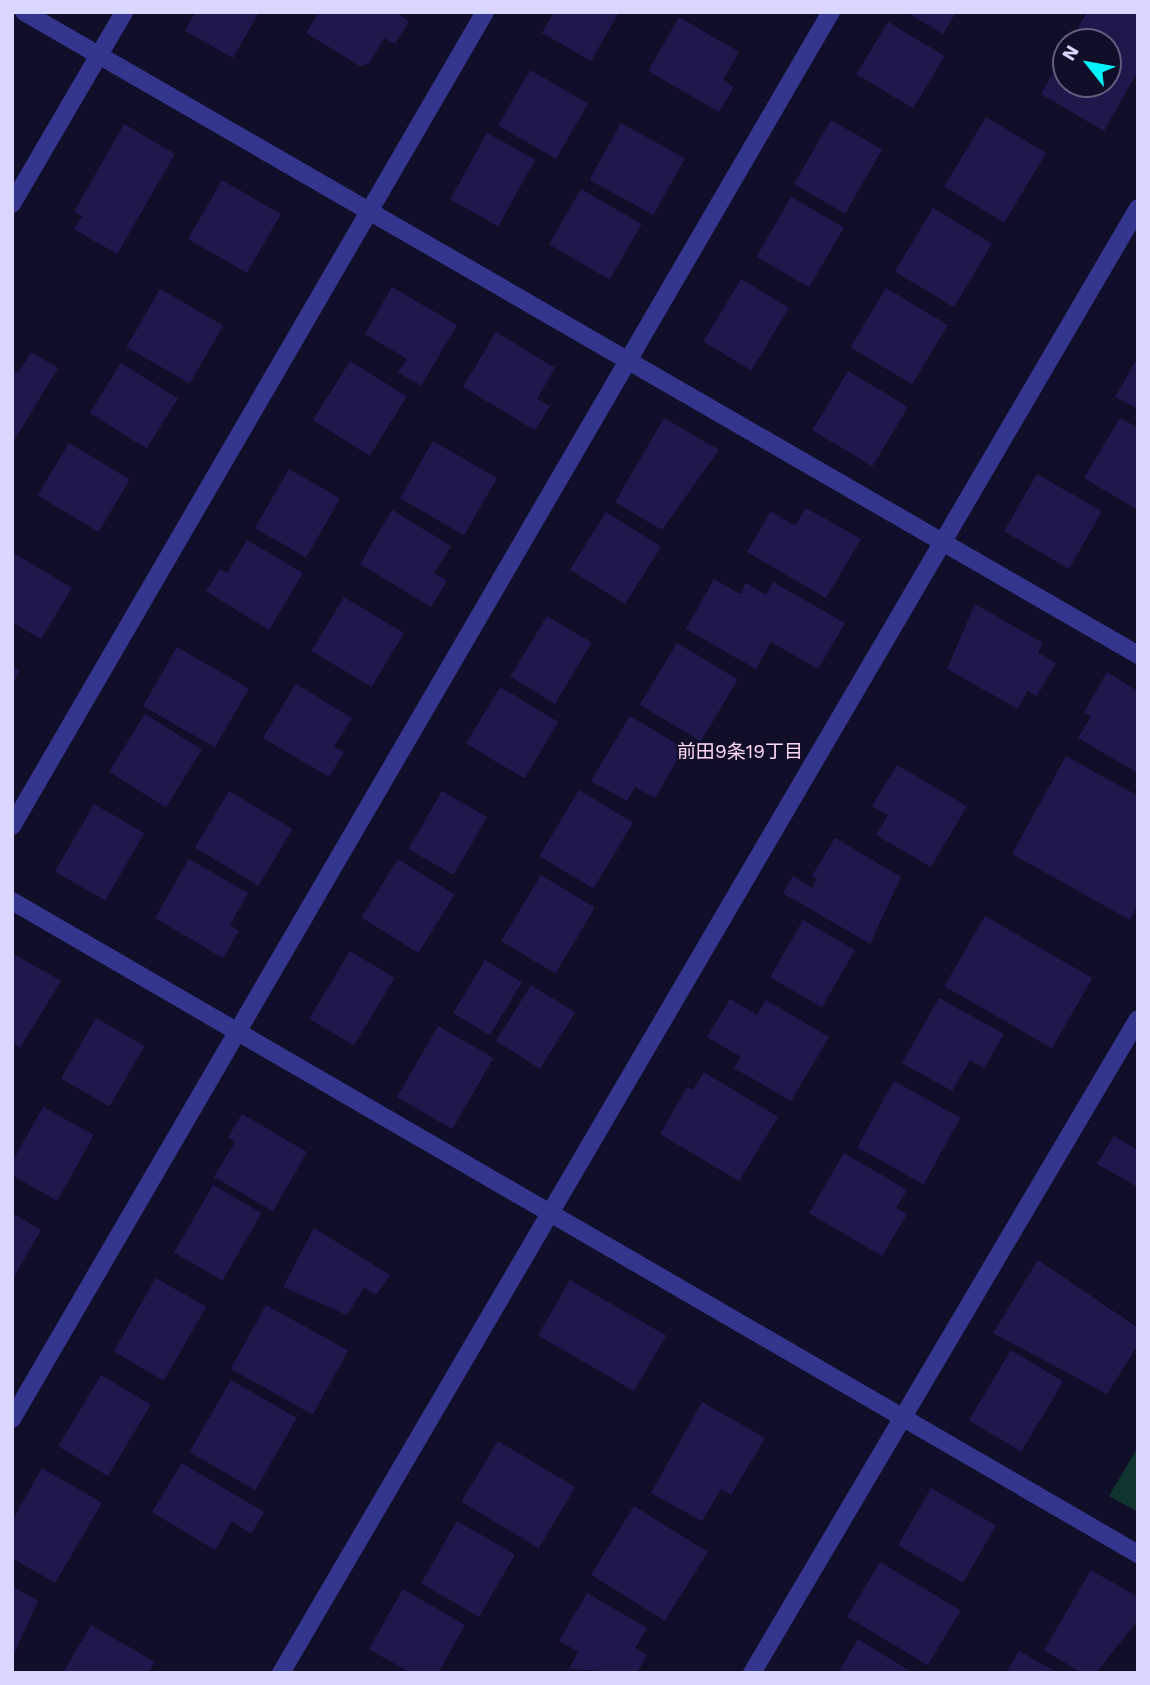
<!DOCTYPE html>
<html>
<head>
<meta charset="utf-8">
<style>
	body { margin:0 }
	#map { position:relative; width:1150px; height:1685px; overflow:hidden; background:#110e2a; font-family:"Work Sans","Noto Sans JP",sans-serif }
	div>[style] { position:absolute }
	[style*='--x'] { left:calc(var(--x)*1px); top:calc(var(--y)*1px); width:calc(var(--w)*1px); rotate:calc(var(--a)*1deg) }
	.green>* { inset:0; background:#103531 }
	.building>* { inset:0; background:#20184d; transform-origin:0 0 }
	.street>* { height:18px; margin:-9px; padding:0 9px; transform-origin:9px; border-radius:9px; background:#34368d }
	span { translate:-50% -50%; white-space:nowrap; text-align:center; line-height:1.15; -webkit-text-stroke:5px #110e2a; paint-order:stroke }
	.neighbourhood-label { font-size:19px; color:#ffd9f3 }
	.frame { position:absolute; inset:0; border:14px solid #d9d7ff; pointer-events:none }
	.north { position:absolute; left:1052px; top:28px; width:70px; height:70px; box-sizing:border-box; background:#110e2a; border:2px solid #615e7f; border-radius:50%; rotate:301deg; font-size:19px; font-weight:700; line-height:28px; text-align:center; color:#d9d7ff }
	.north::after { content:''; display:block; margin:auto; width:24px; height:32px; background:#03f4ff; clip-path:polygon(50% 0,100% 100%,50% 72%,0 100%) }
</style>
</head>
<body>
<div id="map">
	<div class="green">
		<i style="clip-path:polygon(1138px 1447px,1138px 1512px,1109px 1496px)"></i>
	</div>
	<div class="building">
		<i style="clip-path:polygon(195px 12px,259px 12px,233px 58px,185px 31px)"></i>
		<i style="clip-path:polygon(319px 12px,395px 12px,409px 21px,395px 44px,384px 38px,369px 64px,360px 66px,306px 33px)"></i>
		<i style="clip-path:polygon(554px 12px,619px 12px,591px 61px,542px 33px)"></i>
		<i style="clip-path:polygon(906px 12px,956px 12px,943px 34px)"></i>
		<i style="clip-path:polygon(1087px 12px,1138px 14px,1138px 71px,1104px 131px,1041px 94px,1066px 50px,1066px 84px,1108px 84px,1108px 42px,1070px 42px)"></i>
		<i style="clip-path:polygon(679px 17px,739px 52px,723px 80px,734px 87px,719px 112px,648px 71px)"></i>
		<i style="left:888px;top:22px;width:66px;height:61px;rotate:31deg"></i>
		<i style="left:530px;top:70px;width:67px;height:64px;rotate:30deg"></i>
		<i style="left:986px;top:117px;width:70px;height:81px;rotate:31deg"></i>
		<i style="left:831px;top:120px;width:59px;height:74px;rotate:30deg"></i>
		<i style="left:621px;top:123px;width:73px;height:65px;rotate:29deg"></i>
		<i style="clip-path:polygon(124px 124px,175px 154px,117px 254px,74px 229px,82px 216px,74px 212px)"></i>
		<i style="left:487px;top:133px;width:55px;height:76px;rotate:29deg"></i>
		<i style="left:222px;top:180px;width:68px;height:68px;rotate:30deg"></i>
		<i style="left:581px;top:189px;width:70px;height:64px;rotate:30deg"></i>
		<i style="left:791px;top:197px;width:61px;height:69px;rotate:30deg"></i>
		<i style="left:933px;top:208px;width:69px;height:74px;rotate:31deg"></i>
		<i style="left:741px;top:279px;width:56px;height:73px;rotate:31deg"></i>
		<i style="clip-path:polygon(392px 287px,457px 325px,421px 386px,398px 372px,407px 359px,365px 334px)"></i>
		<i style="left:886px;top:288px;width:72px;height:69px;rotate:31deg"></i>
		<i style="left:160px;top:289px;width:73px;height:67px;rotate:30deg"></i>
		<i style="clip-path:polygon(496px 332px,555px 368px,537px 399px,550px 406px,535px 430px,463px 387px)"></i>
		<i style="clip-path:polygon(31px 352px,58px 368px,12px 444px,12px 369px,18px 373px)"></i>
		<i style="clip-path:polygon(1138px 357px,1138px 409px,1115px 397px)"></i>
		<i style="left:350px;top:361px;width:67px;height:70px;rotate:32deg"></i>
		<i style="left:121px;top:363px;width:67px;height:59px;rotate:32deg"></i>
		<i style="left:848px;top:371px;width:70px;height:69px;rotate:31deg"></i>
		<i style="clip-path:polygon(664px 418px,719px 450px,662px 530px,615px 502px)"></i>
		<i style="clip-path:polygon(1120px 418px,1138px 428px,1138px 510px,1084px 478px)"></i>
		<i style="left:433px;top:441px;width:74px;height:66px;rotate:30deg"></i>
		<i style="left:69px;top:443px;width:71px;height:61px;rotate:31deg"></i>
		<i style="left:289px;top:469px;width:59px;height:68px;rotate:30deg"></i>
		<i style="left:1037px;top:474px;width:75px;height:66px;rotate:30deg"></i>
		<i style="clip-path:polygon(806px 508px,861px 539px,826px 598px,747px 552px,771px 511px,795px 526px)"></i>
		<i style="clip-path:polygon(392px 510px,451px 546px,434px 573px,447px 581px,431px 607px,360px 564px)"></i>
		<i style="left:606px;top:512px;width:65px;height:68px;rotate:32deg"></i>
		<i style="clip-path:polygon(247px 540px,303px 573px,269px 630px,206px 591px,220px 569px,227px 573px)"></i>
		<i style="clip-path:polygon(12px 552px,72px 588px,41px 639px,12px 622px)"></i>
		<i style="clip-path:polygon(714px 579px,740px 594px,746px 583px,766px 595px,773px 582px,845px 623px,818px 669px,771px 642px,756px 669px,686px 629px)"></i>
		<i style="left:344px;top:597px;width:70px;height:63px;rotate:31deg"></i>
		<i style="clip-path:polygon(975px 604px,1043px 643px,1038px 653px,1056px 663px,1037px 696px,1027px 691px,1018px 709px,947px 669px)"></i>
		<i style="left:547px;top:616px;width:52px;height:71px;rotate:31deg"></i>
		<i style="left:677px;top:643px;width:71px;height:72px;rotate:31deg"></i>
		<i style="left:177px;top:647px;width:83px;height:68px;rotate:30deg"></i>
		<i style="clip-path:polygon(12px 666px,20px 671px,12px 685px)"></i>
		<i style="clip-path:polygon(1107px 672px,1138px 691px,1138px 773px,1078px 738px,1091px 716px,1084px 712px)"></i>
		<i style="clip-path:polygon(296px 684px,352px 718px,334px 747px,344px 752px,329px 777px,263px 738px)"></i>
		<i style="left:500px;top:687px;width:68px;height:66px;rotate:31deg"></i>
		<i style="left:145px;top:714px;width:67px;height:68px;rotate:32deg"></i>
		<i style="clip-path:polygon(630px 716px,684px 748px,655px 798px,635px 787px,627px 801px,591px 781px)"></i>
		<i style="clip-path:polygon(1066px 756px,1138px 796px,1138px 905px,1130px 920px,1012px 854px)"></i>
		<i style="clip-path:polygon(897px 765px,967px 806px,931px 867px,876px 835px,888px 815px,872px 806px)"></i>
		<i style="left:579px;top:790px;width:63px;height:77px;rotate:31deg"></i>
		<i style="left:229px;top:791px;width:74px;height:66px;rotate:31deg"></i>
		<i style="left:442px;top:791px;width:52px;height:67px;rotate:30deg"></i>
		<i style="left:94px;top:804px;width:58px;height:78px;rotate:30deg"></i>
		<i style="clip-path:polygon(835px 838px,901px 877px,870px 944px,783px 893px,793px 876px,812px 888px,817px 879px,812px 876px)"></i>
		<i style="clip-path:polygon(189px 859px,248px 893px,230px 925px,239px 931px,223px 958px,155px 918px)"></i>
		<i style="left:398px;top:859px;width:67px;height:69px;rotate:32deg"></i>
		<i style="left:541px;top:875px;width:63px;height:77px;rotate:31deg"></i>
		<i style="left:985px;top:916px;width:124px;height:81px;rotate:30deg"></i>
		<i style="left:803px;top:920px;width:60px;height:66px;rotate:30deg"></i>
		<i style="left:350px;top:951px;width:52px;height:79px;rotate:31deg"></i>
		<i style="clip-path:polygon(12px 953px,61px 981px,20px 1048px,12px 1043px)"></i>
		<i style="left:485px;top:960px;width:43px;height:62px;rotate:31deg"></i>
		<i style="left:531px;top:985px;width:52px;height:66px;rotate:32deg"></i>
		<i style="clip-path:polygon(939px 998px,1004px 1034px,984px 1068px,970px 1060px,952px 1091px,902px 1063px)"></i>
		<i style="clip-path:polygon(730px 999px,757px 1015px,766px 1000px,829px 1037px,791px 1101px,734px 1068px,741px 1057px,707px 1037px)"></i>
		<i style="left:96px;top:1018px;width:56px;height:70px;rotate:30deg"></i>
		<i style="left:438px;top:1026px;width:64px;height:82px;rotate:30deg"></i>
		<i style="clip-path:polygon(704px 1072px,778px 1117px,739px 1181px,660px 1134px,687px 1087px,693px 1090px)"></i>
		<i style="left:894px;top:1081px;width:76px;height:76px;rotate:29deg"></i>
		<i style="clip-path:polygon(43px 1107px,94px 1135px,57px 1201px,12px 1175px,12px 1162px)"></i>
		<i style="clip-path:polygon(242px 1114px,307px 1152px,273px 1211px,214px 1177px,235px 1142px,228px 1137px)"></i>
		<i style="clip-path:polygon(1114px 1136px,1138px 1150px,1138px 1187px,1097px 1164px)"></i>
		<i style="clip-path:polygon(844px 1153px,907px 1190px,896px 1208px,907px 1214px,882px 1256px,809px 1213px)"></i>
		<i style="left:213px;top:1185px;width:56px;height:78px;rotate:30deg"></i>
		<i style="clip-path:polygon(12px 1213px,41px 1230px,12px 1280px)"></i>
		<i style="clip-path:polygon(314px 1228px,390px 1275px,376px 1295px,364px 1288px,347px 1315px,283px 1287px)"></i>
		<i style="clip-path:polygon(1038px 1260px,1138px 1328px,1138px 1345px,1107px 1394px,993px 1333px)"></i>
		<i style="left:156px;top:1278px;width:58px;height:85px;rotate:30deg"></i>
		<i style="left:570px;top:1280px;width:111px;height:64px;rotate:30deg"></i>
		<i style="left:266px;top:1305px;width:94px;height:73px;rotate:29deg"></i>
		<i style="left:1011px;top:1350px;width:61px;height:82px;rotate:31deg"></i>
		<i style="left:101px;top:1375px;width:58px;height:83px;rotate:31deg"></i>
		<i style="left:231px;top:1380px;width:76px;height:83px;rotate:30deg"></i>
		<i style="clip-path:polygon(702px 1402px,765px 1438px,731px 1495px,721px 1489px,702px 1521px,651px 1493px)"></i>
		<i style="left:498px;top:1441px;width:90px;height:71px;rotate:31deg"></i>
		<i style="clip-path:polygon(182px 1463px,264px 1512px,251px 1534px,232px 1521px,215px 1550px,152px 1512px)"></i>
		<i style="clip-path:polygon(42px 1468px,102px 1503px,55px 1583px,12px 1558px,12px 1521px)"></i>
		<i style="left:931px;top:1488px;width:75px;height:66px;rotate:30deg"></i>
		<i style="left:634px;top:1506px;width:87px;height:81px;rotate:32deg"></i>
		<i style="left:457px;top:1521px;width:67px;height:72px;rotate:30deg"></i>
		<i style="left:880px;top:1562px;width:94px;height:64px;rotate:31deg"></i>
		<i style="clip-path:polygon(1091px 1570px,1138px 1597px,1138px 1620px,1096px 1673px,1082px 1673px,1044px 1650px)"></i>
		<i style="clip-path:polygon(12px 1586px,38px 1601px,12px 1658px)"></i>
		<i style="clip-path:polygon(403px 1589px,465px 1625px,438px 1673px,411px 1673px,369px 1649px)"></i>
		<i style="clip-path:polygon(587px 1593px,647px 1628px,635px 1648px,647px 1655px,637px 1673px,569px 1669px,578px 1652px,559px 1641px)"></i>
		<i style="clip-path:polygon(91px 1625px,155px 1662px,148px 1673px,63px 1673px)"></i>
		<i style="clip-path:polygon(858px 1639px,913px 1673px,838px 1673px)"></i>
		<i style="clip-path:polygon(1019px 1651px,1058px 1673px,1006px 1673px)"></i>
	</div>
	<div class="street">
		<i style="--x:24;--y:12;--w:1286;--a:29.99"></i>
		<i style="--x:12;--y:204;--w:222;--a:-59.7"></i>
		<i style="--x:12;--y:826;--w:941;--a:-59.84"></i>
		<i style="--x:12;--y:901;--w:1302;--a:30.11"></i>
		<i style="--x:12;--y:1419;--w:1628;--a:-59.8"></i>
		<i style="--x:281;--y:1673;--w:1697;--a:-59.67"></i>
		<i style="--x:752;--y:1673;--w:759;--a:-59.45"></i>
	</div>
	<div class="neighbourhood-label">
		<span style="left:740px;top:752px">前田9条19丁目</span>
	</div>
	<div class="frame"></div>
	<div class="north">N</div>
</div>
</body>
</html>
